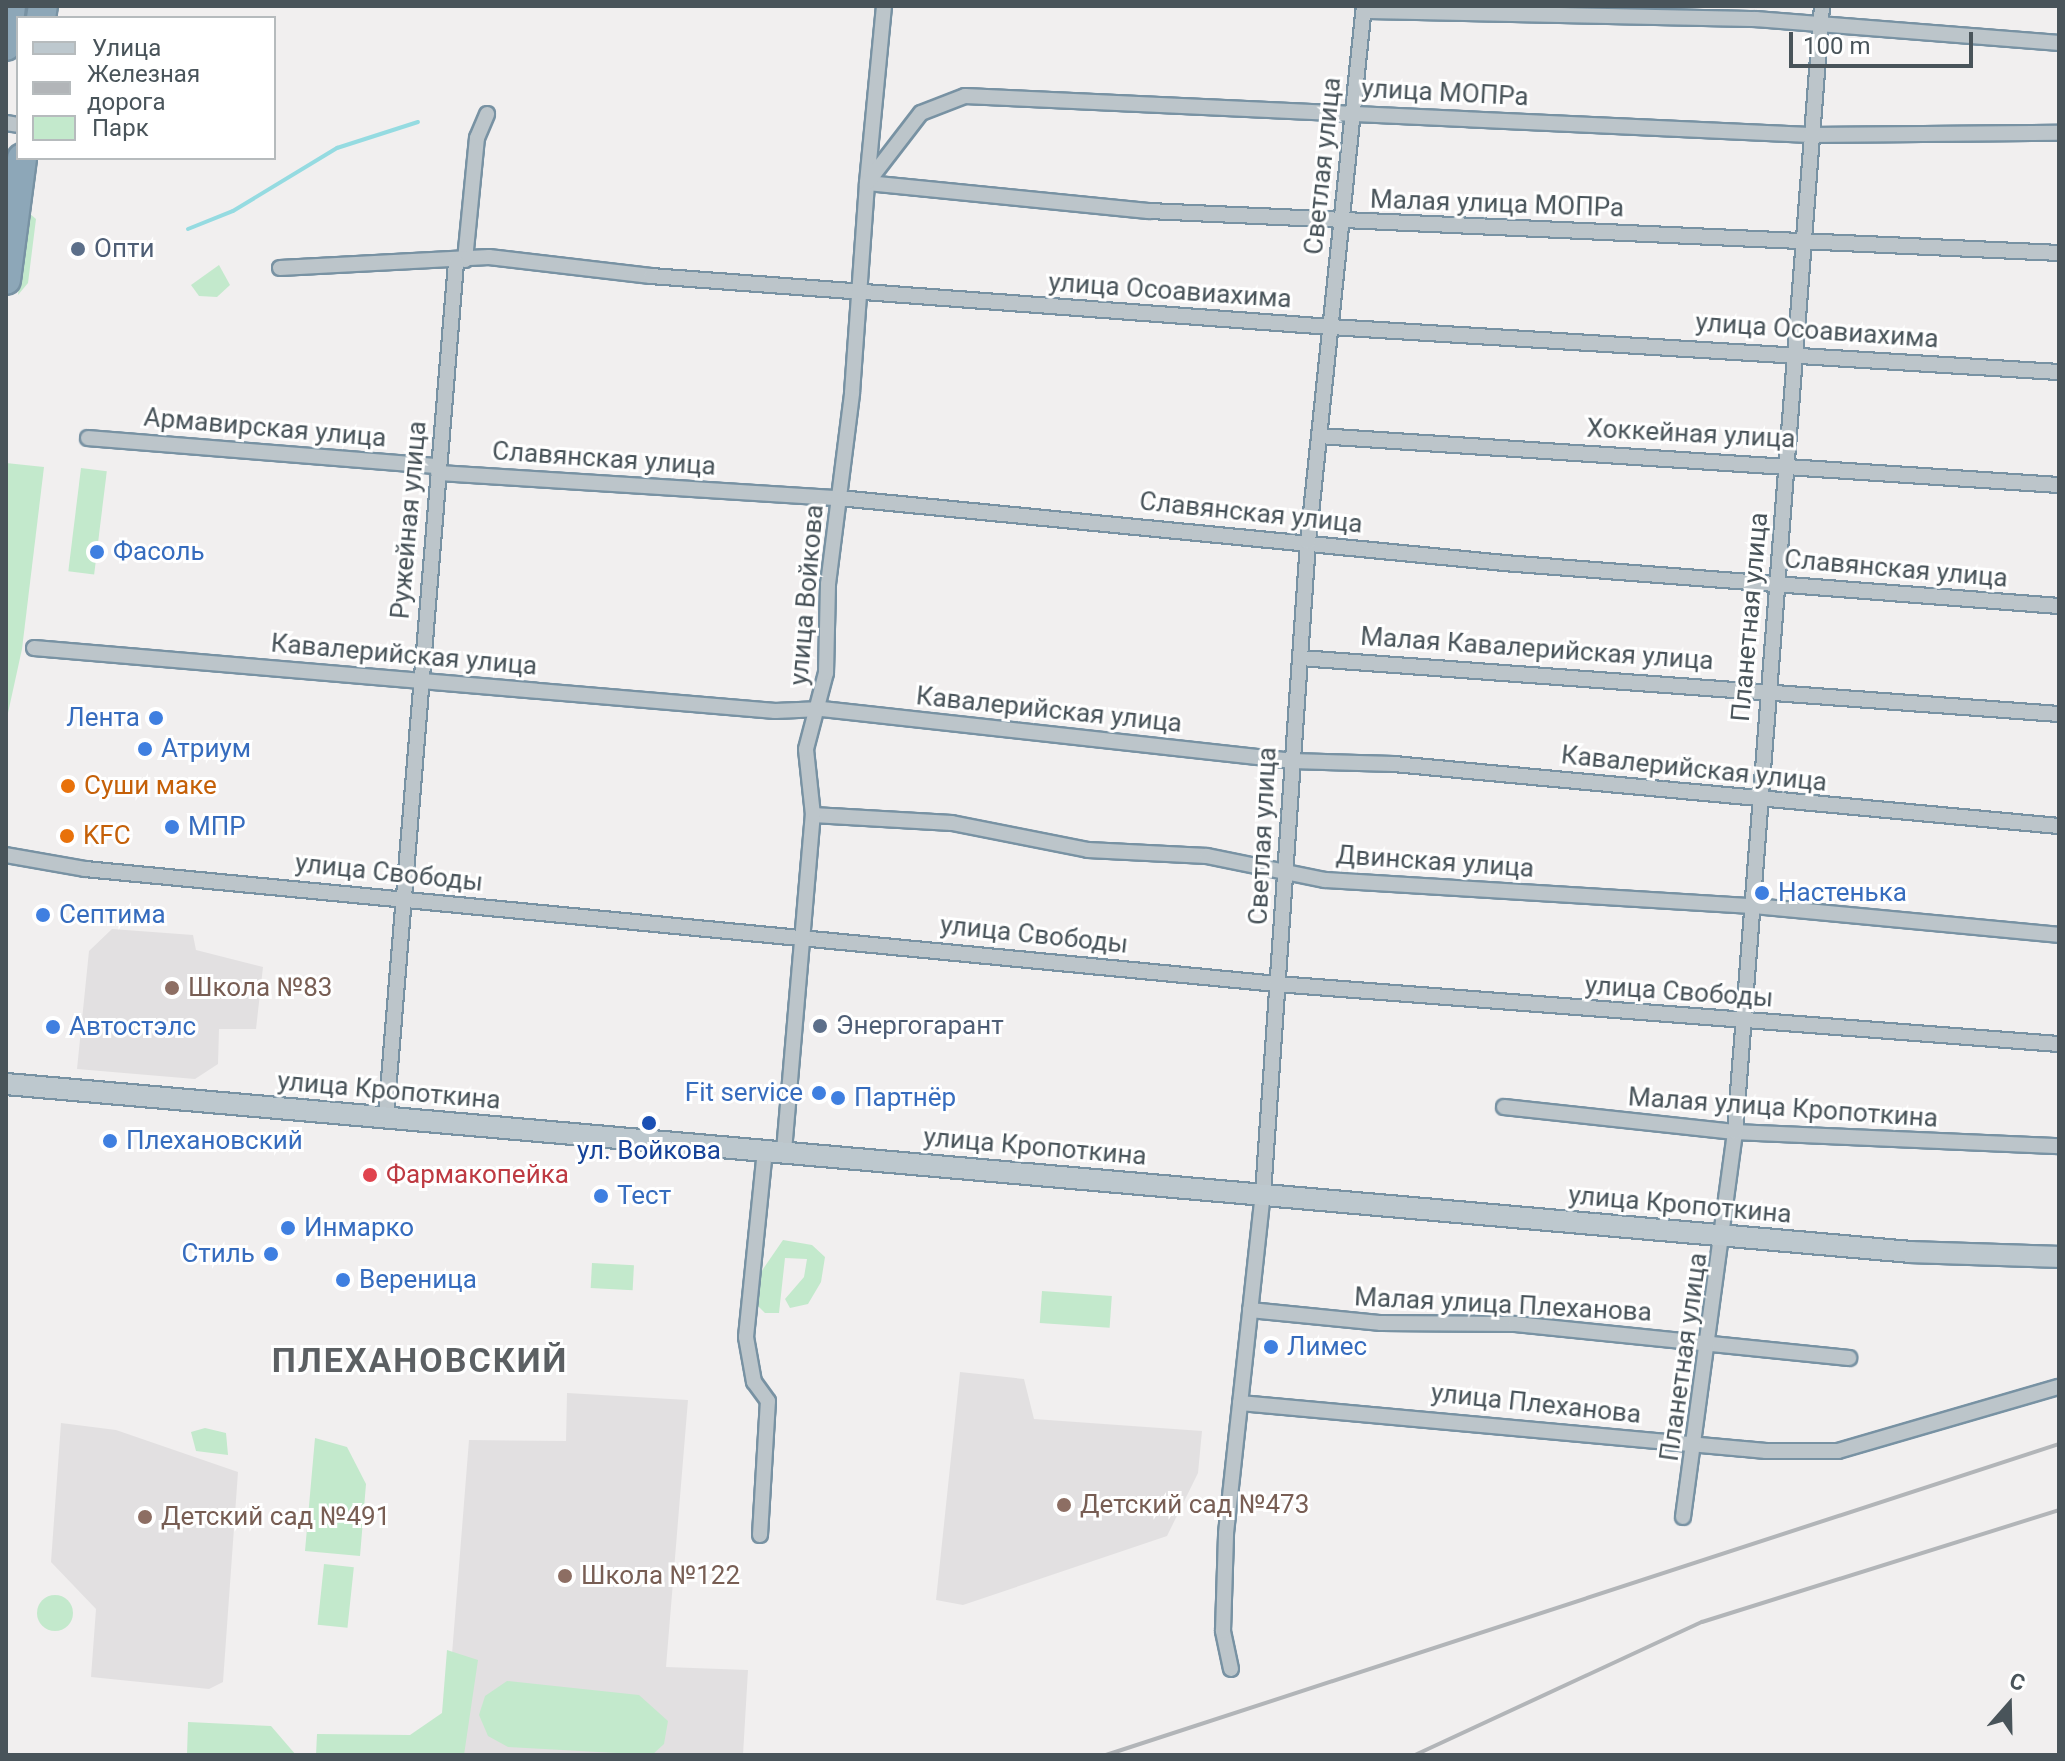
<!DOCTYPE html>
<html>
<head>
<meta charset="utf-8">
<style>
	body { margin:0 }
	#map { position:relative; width:2065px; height:1761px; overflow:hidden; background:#f1efef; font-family:Roboto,sans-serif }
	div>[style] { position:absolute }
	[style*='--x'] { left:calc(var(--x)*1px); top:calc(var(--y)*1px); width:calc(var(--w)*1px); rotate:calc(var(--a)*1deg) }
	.education>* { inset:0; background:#e2e0e1 }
	.green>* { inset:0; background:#c3e9cc; transform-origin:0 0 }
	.round { border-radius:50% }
	.stream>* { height:4px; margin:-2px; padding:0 2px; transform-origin:2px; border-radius:2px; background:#95dbe1 }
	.roads { filter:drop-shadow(2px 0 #7892a3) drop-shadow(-2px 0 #7892a3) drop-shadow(0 2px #7892a3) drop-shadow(0 -2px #7892a3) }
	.street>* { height:14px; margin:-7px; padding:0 7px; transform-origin:7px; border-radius:7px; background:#bcc5ca }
	.secondary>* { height:20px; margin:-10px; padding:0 10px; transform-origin:10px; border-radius:10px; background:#bdc8ce }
	.highway>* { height:28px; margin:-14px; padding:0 14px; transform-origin:14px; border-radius:14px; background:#8da7b8 }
	.rail>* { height:4px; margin:-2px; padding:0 2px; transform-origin:2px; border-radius:2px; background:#b2b5b8 }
	.dots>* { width:22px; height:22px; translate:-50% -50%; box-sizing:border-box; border:4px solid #fff; border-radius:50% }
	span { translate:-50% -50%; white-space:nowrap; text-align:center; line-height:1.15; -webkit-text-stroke:6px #fff; paint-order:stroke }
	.street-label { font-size:26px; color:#49545a }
	.service-label { font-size:26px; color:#4e5e75 }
	.left { translate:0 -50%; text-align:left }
	.shop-label { font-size:26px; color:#366cbe }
	.right { translate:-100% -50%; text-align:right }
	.food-label { font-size:26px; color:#c56008 }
	.education-label { font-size:26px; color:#785e54 }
	.transit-label { font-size:26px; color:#164399 }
	.health-label { font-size:26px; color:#be3a42 }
	.district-label { font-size:34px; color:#5c6063; font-weight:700; letter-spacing:2px }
	.frame { position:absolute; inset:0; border:8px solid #49545a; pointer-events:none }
	.legend { position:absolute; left:16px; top:16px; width:260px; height:144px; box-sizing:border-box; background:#fff; border:2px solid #b6bbbd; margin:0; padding:10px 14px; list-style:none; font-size:24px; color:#49545a }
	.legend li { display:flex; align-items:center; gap:16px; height:40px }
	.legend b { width:40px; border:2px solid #b6bbbd }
	.north { position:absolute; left:1969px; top:1665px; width:80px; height:80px; -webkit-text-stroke:6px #fff; paint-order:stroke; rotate:20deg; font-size:22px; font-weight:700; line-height:32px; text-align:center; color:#49545a }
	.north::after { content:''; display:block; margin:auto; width:28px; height:36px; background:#49545a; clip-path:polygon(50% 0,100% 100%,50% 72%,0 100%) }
	.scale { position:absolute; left:1789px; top:32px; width:184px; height:36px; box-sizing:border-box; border:4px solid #49545a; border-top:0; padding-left:10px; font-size:24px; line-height:28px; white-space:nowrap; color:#49545a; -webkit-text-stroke:6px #fff; paint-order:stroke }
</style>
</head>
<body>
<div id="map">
	<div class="education">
		<i style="clip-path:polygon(112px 929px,193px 935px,196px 950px,263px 967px,256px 1029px,219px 1029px,218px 1064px,195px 1079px,77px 1069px,89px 951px)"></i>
		<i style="clip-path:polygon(960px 1372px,1024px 1379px,1034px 1419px,1202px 1431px,1198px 1473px,1167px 1536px,963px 1605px,936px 1600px)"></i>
		<i style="clip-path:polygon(567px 1393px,688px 1400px,666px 1667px,748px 1670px,743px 1755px,444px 1755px,469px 1440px,566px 1441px)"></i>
		<i style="clip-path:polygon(61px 1423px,116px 1430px,238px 1472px,223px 1682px,209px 1689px,91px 1677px,96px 1609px,51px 1562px)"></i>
	</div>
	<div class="green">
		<i style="clip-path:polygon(29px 213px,36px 219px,28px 283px,18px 295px)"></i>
		<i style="clip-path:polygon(219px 265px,230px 285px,217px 297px,199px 296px,191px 285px)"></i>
		<i style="clip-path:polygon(6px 463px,44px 467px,22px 649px,6px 722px)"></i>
		<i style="left:81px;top:468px;width:26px;height:104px;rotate:7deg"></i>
		<i style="clip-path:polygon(783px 1240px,812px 1245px,825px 1257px,821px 1282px,808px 1304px,790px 1308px,785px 1299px,804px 1277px,807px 1259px,785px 1258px,779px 1313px,765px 1313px,755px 1303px,761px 1272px)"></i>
		<i style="left:592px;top:1263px;width:42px;height:25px;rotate:3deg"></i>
		<i style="left:1042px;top:1291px;width:70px;height:32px;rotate:4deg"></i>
		<i style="clip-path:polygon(205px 1428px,226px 1433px,228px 1455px,196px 1451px,191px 1432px)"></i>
		<i style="clip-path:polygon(315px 1438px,347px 1447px,366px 1484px,360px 1556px,305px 1551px)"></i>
		<i style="left:324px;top:1564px;width:30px;height:61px;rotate:6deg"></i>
		<i class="round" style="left:37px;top:1595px;width:36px;height:36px"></i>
		<i style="clip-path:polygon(447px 1650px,478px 1660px,464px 1755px,316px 1755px,317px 1734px,410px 1735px,442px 1713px)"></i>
		<i style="clip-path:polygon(507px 1681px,639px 1695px,668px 1721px,664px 1744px,652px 1755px,508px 1747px,488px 1736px,479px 1715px,485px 1696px)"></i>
		<i style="clip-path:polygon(188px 1722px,271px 1726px,296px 1755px,187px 1755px)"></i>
	</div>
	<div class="stream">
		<i style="--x:188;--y:229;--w:48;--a:-21.8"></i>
		<i style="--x:233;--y:211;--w:122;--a:-31.2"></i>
		<i style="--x:337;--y:148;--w:85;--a:-17.8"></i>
	</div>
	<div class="roads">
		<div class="street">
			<i style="--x:884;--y:6;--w:178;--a:95.5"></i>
			<i style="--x:867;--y:183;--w:283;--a:5.7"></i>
			<i style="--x:1149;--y:211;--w:911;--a:2.64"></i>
			<i style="--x:1364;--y:11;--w:392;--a:1.2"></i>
			<i style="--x:1756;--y:19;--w:304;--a:4.5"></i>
			<i style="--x:6;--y:123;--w:12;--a:9"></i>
			<i style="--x:465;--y:260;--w:123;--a:-84.4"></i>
			<i style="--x:477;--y:138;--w:26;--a:-67"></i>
			<i style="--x:280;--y:268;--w:209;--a:-3"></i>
			<i style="--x:489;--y:257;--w:163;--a:6.7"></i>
			<i style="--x:651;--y:276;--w:682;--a:4.29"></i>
			<i style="--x:1331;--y:327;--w:729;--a:3.54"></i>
			<i style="--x:1319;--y:436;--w:742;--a:3.79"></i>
			<i style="--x:88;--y:438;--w:351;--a:4.6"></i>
			<i style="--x:438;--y:473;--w:402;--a:3.6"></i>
			<i style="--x:839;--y:498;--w:668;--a:5.58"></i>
			<i style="--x:1504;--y:563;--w:557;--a:4.43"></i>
			<i style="--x:34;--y:648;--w:744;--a:4.86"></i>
			<i style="--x:775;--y:711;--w:47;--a:-2.4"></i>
			<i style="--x:822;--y:709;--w:472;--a:6.3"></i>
			<i style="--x:1291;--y:761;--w:103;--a:1.7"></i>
			<i style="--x:1394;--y:764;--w:668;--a:5.33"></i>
			<i style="--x:1300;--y:658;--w:761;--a:4.22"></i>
			<i style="--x:813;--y:815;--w:139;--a:3.3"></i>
			<i style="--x:952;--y:823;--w:139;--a:11.2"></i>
			<i style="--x:1088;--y:850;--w:119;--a:2.9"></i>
			<i style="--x:1207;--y:856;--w:120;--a:11.5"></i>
			<i style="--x:1325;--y:880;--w:429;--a:3.5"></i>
			<i style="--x:1753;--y:906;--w:307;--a:5.4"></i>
			<i style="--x:6;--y:855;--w:80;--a:10"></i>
			<i style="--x:85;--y:869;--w:1198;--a:5.51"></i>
			<i style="--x:1277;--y:984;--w:784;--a:4.39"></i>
			<i style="--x:1504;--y:1107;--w:232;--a:6.2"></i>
			<i style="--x:1735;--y:1132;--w:324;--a:2.5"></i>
			<i style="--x:386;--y:1116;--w:856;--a:-85.31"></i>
			<i style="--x:784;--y:1151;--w:337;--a:-85.1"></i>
			<i style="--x:813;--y:815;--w:66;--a:-96.1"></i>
			<i style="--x:806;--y:749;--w:79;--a:-75.3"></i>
			<i style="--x:826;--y:673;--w:89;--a:-88.7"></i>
			<i style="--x:828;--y:584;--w:193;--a:-82.8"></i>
			<i style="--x:852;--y:393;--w:211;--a:-85.9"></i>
			<i style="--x:867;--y:183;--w:88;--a:-52.4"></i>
			<i style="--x:921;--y:113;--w:47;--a:-21.1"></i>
			<i style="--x:965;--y:96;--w:846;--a:2.64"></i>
			<i style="--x:1810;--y:135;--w:249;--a:-0.5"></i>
			<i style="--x:1250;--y:1310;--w:132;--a:5.7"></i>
			<i style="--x:1381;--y:1323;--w:134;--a:0.4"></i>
			<i style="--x:1515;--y:1324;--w:336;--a:5.8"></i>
			<i style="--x:1240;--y:1403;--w:528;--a:5.21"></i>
			<i style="--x:1766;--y:1451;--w:72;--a:0"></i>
			<i style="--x:1838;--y:1451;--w:230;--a:-16.2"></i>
			<i style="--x:1683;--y:1517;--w:388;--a:-82.3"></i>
			<i style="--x:1735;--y:1132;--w:1129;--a:-85.58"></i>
			<i style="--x:760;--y:1535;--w:134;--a:-86.6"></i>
			<i style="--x:768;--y:1401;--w:24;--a:-126"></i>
			<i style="--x:754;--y:1382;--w:46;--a:-100.1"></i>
			<i style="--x:746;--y:1337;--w:189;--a:-84.2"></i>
			<i style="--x:1231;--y:1669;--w:39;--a:-102"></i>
			<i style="--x:1223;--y:1631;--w:98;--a:-88.2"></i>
			<i style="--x:1226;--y:1533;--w:341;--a:-83.8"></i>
			<i style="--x:1263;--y:1194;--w:654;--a:-86.05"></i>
			<i style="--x:1308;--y:542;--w:539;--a:-84.04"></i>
		</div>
		<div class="secondary">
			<i style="--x:6;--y:1084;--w:1912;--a:5.04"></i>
			<i style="--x:1911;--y:1252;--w:148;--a:1.9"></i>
		</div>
		<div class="highway">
			<i style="--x:41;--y:18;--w:12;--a:-81"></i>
			<i style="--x:6;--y:46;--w:40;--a:-82.9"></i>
			<i style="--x:6;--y:280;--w:123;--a:-82.5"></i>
		</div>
	</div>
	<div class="rail">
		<i style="--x:1106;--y:1755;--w:1002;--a:-18.07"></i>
		<i style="--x:1415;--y:1755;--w:316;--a:-24.9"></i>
		<i style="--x:1702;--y:1622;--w:374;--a:-17.4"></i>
	</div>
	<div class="dots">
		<i style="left:78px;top:249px;background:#5c6f8a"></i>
		<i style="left:97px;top:552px;background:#3f7fe0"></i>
		<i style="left:156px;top:718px;background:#3f7fe0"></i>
		<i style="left:145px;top:749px;background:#3f7fe0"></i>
		<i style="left:68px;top:786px;background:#e8710a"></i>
		<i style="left:172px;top:827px;background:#3f7fe0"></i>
		<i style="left:67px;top:836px;background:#e8710a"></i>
		<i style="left:1762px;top:893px;background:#3f7fe0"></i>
		<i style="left:43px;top:915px;background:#3f7fe0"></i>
		<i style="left:172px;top:988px;background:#8d6e63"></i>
		<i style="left:820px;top:1026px;background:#5c6f8a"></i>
		<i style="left:53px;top:1027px;background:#3f7fe0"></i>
		<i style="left:819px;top:1093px;background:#3f7fe0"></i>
		<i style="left:838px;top:1098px;background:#3f7fe0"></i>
		<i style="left:649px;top:1123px;background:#1a4fb4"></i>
		<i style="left:110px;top:1141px;background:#3f7fe0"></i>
		<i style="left:370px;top:1175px;background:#e0444e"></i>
		<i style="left:601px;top:1196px;background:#3f7fe0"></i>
		<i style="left:288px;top:1228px;background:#3f7fe0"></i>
		<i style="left:271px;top:1254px;background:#3f7fe0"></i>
		<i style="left:343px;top:1280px;background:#3f7fe0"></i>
		<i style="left:1271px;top:1347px;background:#3f7fe0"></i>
		<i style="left:1064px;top:1505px;background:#8d6e63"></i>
		<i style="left:145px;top:1517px;background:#8d6e63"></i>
		<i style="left:565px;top:1576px;background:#8d6e63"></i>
	</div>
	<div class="street-label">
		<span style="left:1445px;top:93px;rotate:3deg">улица МОПРа</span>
		<span style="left:1323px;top:166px;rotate:-84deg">Светлая улица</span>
		<span style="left:1497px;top:204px;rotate:2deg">Малая улица МОПРа</span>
		<span style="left:1170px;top:291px;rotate:4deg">улица Осоавиахима</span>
		<span style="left:1817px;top:331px;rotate:4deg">улица Осоавиахима</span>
		<span style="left:265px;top:428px;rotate:5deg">Армавирская улица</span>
		<span style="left:1691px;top:434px;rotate:3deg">Хоккейная улица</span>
		<span style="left:604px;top:459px;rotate:4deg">Славянская улица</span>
		<span style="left:1251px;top:513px;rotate:6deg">Славянская улица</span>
		<span style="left:409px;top:520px;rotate:-85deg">Ружейная улица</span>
		<span style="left:1896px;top:569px;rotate:5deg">Славянская улица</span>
		<span style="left:807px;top:595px;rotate:-85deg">улица Войкова</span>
		<span style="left:1750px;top:617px;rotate:-85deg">Планетная улица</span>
		<span style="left:1537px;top:649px;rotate:4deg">Малая Кавалерийская улица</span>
		<span style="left:404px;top:655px;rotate:5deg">Кавалерийская улица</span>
		<span style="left:1049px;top:710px;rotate:6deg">Кавалерийская улица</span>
		<span style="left:1694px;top:769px;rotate:6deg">Кавалерийская улица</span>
		<span style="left:1263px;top:836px;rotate:-87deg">Светлая улица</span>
		<span style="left:1435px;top:862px;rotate:4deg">Двинская улица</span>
		<span style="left:389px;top:873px;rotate:6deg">улица Свободы</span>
		<span style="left:1034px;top:935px;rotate:6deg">улица Свободы</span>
		<span style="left:1679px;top:992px;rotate:4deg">улица Свободы</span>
		<span style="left:389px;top:1091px;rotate:5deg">улица Кропоткина</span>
		<span style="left:1783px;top:1108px;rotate:4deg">Малая улица Кропоткина</span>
		<span style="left:1035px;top:1147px;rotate:5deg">улица Кропоткина</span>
		<span style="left:1680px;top:1205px;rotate:5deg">улица Кропоткина</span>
		<span style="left:1503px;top:1305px;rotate:3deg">Малая улица Плеханова</span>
		<span style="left:1684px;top:1357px;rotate:-82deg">Планетная улица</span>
		<span style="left:1536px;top:1404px;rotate:6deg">улица Плеханова</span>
	</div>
	<div class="service-label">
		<span class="left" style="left:94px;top:249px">Опти</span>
		<span class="left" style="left:836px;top:1026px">Энергогарант</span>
	</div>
	<div class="shop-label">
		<span class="left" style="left:113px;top:552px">Фасоль</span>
		<span class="right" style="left:140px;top:718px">Лента</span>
		<span class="left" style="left:161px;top:749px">Атриум</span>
		<span class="left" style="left:188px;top:827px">МПР</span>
		<span class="left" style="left:1778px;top:893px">Настенька</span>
		<span class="left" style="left:59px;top:915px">Септима</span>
		<span class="left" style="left:69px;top:1027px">Автостэлс</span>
		<span class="right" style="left:803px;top:1093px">Fit service</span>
		<span class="left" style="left:854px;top:1098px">Партнёр</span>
		<span class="left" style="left:126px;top:1141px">Плехановский</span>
		<span class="left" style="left:617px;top:1196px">Тест</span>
		<span class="left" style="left:304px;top:1228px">Инмарко</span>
		<span class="right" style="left:255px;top:1254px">Стиль</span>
		<span class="left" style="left:359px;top:1280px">Вереница</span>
		<span class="left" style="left:1287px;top:1347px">Лимес</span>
	</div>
	<div class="food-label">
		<span class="left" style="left:84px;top:786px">Суши маке</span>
		<span class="left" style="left:83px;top:836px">KFC</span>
	</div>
	<div class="education-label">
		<span class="left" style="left:188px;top:988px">Школа №83</span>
		<span class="left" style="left:1080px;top:1505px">Детский сад №473</span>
		<span class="left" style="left:161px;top:1517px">Детский сад №491</span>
		<span class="left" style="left:581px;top:1576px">Школа №122</span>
	</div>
	<div class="transit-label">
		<span style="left:649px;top:1151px">ул. Войкова</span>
	</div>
	<div class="health-label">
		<span class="left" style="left:386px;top:1175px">Фармакопейка</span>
	</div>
	<div class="district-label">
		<span style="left:420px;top:1361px">ПЛЕХАНОВСКИЙ</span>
	</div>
	<div class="frame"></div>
	<ul class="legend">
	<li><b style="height:10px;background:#bdc8ce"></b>Улица</li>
	<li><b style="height:10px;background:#b2b5b8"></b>Железная дорога</li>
	<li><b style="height:22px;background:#c3e9cc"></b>Парк</li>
	</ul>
	<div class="north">С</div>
	<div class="scale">100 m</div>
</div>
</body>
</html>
